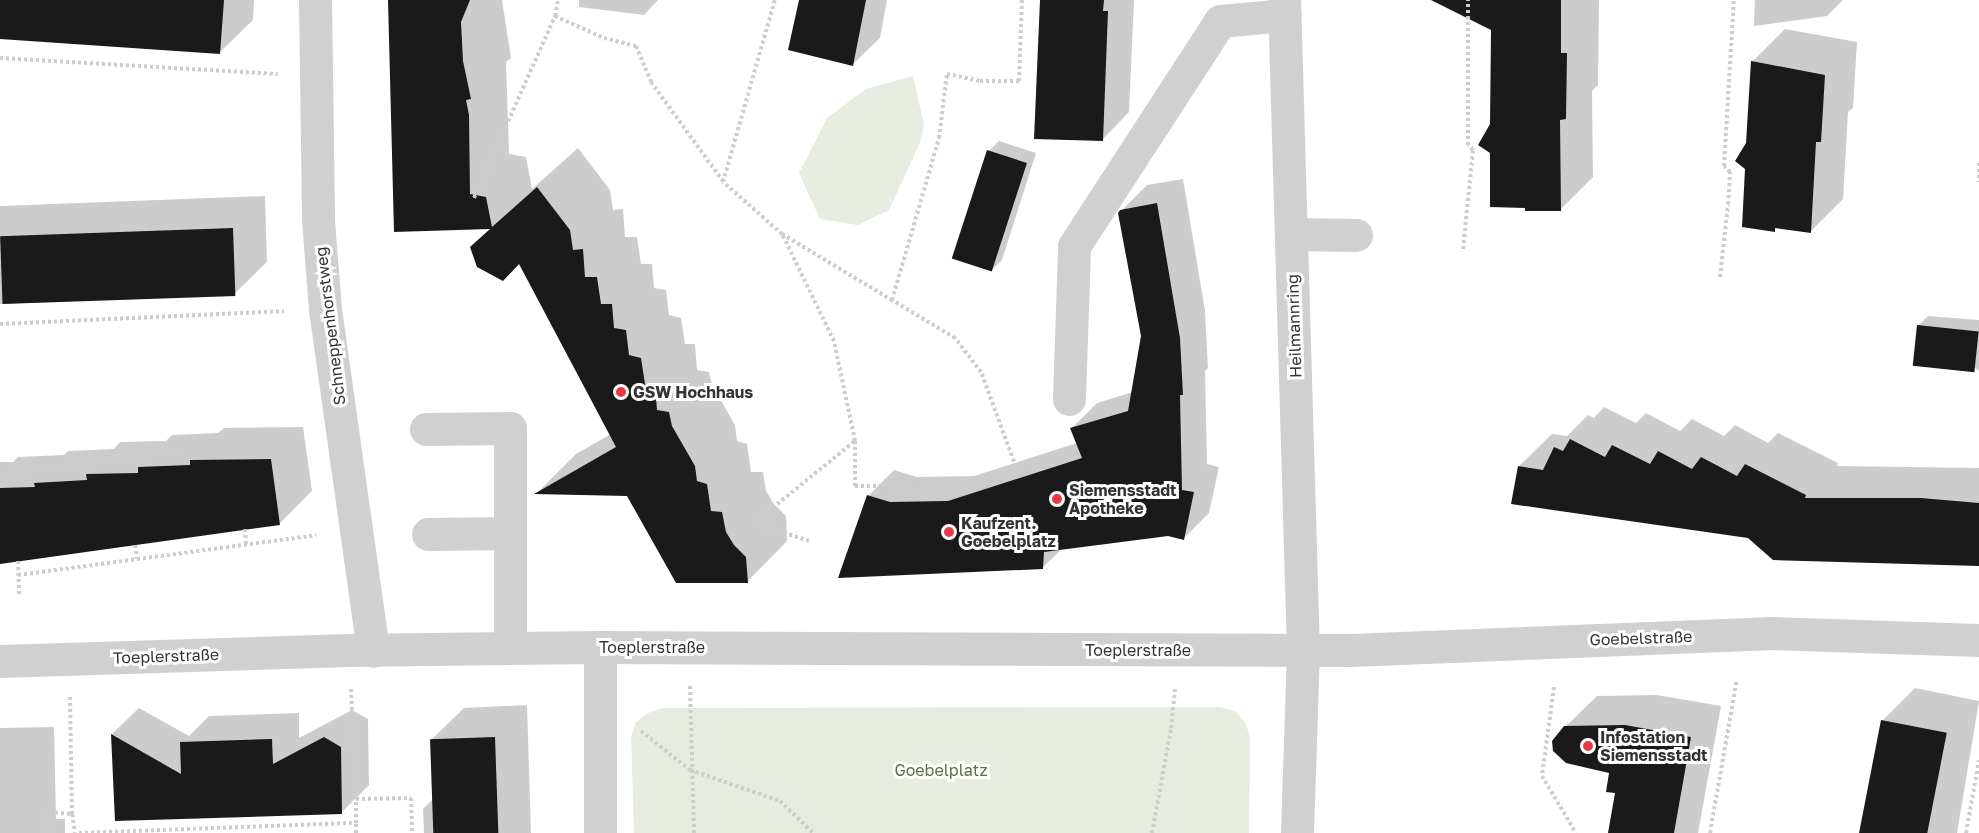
<!DOCTYPE html>
<html>
<head>
<meta charset="utf-8">
<style>
	body { margin:0 }
	#map { position:relative; width:1979px; height:833px; overflow:hidden; background:#fff; font-family:"Golos Text",sans-serif }
	div>[style] { position:absolute }
	[style*='--x'] { left:calc(var(--x)*1px); top:calc(var(--y)*1px); width:calc(var(--w)*1px); rotate:calc(var(--a)*1deg) }
	.green>* { inset:0; background:#e6ecdf }
	.shadow>* { inset:0; background:#0003 }
	.building>* { inset:0; background:#1a1a1a; transform-origin:0 0 }
	.path>* { height:4px; margin-top:-2px; transform-origin:0; background:repeating-linear-gradient(90deg,#cdcdcd 0 3px,transparent 0 6px) }
	.minor>* { height:33px; margin:-16.5px; padding:0 16.5px; transform-origin:16.5px; border-radius:16.5px; background:#d0d0d0 }
	.dots>* { width:16px; height:16px; translate:-50% -50%; box-sizing:border-box; border:3px solid #fff; border-radius:50% }
	span { translate:-50% -50%; white-space:nowrap; text-align:center; line-height:1.15; -webkit-text-stroke:6px #fff; paint-order:stroke }
	.street-label { font-size:16px; color:#333 }
	.poi-label { font-size:16px; color:#333; font-weight:700 }
	.left { translate:0 -50%; text-align:left }
	.park-label { font-size:16px; color:#56703f }
</style>
</head>
<body>
<div id="map">
	<div class="green">
		<i style="clip-path:polygon(913px 76px,924px 125px,920px 143px,889px 210px,858px 225px,820px 219px,799px 173px,827px 118px,866px 89px)"></i>
		<i style="clip-path:polygon(1220px 707px,1235px 711px,1245px 722px,1250px 736px,1249px 833px,634px 833px,631px 737px,636px 722px,648px 713px,663px 708px)"></i>
	</div>
	<div class="shadow">
		<i style="clip-path:polygon(0 0,254px 0,253px 20px,220px 52px,0 38px)"></i>
		<i style="clip-path:polygon(389px 0,502px 0,511px 58px,506px 62px,509px 154px,526px 157px,532px 189px,578px 148px,610px 190px,613px 210px,623px 209px,625px 237px,637px 237px,641px 264px,652px 264px,654px 288px,666px 290px,669px 315px,681px 318px,685px 344px,695px 344px,697px 370px,709px 372px,712px 385px,735px 425px,737px 441px,747px 444px,751px 472px,763px 472px,766px 491px,774px 504px,786px 516px,787px 541px,747px 582px,628px 494px,537px 493px,576px 454px,611px 434px,519px 262px,492px 227px,395px 231px)"></i>
		<i style="clip-path:polygon(579px 0,658px 0,644px 15px,579px 7px)"></i>
		<i style="clip-path:polygon(800px 0,887px 0,880px 38px,852px 65px)"></i>
		<i style="clip-path:polygon(1041px 0,1134px 0,1129px 112px,1102px 140px)"></i>
		<i style="clip-path:polygon(1492px 0,1599px 0,1598px 85px,1592px 91px,1593px 177px,1560px 210px,1492px 125px)"></i>
		<i style="clip-path:polygon(1755px 0,1843px 0,1827px 16px,1754px 26px)"></i>
		<i style="clip-path:polygon(1785px 29px,1857px 42px,1853px 108px,1848px 112px,1843px 199px,1811px 231px,1777px 227px,1774px 231px,1752px 62px)"></i>
		<i style="clip-path:polygon(999px 141px,1036px 153px,1002px 260px,992px 270px,989px 151px)"></i>
		<i style="clip-path:polygon(1183px 179px,1205px 311px,1208px 368px,1205px 371px,1207px 464px,1219px 467px,1209px 513px,1184px 538px,1168px 534px,1062px 549px,1043px 567px,840px 577px,869px 495px,894px 470px,917px 477px,974px 476px,1077px 443px,1072px 428px,1097px 403px,1133px 392px,1143px 336px,1121px 211px,1147px 185px)"></i>
		<i style="clip-path:polygon(265px 196px,267px 262px,234px 294px,0 304px,0 206px)"></i>
		<i style="clip-path:polygon(1928px 316px,1979px 320px,1979px 371px,1918px 326px)"></i>
		<i style="clip-path:polygon(1604px 407px,1636px 423px,1646px 413px,1680px 431px,1692px 419px,1724px 436px,1735px 425px,1768px 443px,1778px 433px,1838px 463px,1837px 466px,1979px 468px,1979px 565px,1748px 536px,1519px 466px,1552px 434px,1567px 436px,1588px 415px,1594px 418px)"></i>
		<i style="clip-path:polygon(303px 427px,312px 491px,280px 523px,0 563px,0 462px,13px 462px,18px 457px,64px 455px,68px 451px,114px 449px,120px 442px,166px 441px,172px 435px,218px 433px,224px 428px)"></i>
		<i style="clip-path:polygon(1915px 688px,1979px 701px,1957px 833px,1862px 833px,1882px 721px)"></i>
		<i style="clip-path:polygon(1657px 695px,1721px 706px,1698px 833px,1609px 833px,1616px 792px,1611px 772px,1566px 762px,1554px 751px,1565px 727px,1597px 696px)"></i>
		<i style="clip-path:polygon(527px 705px,531px 833px,424px 833px,423px 809px,433px 799px,431px 740px,464px 708px)"></i>
		<i style="clip-path:polygon(139px 708px,189px 736px,209px 716px,299px 713px,299px 738px,352px 710px,368px 719px,369px 785px,342px 812px,116px 820px,112px 734px)"></i>
		<i style="clip-path:polygon(54px 727px,56px 819px,65px 819px,65px 833px,0 833px,0 728px)"></i>
	</div>
	<div class="building">
		<i style="clip-path:polygon(0 0,224px 0,220px 54px,0 39px)"></i>
		<i style="clip-path:polygon(388px 0,470px 0,461px 22px,463px 61px,471px 99px,466px 100px,469px 115px,470px 194px,486px 197px,492px 227px,537px 187px,570px 230px,573px 250px,583px 249px,585px 277px,597px 277px,601px 304px,612px 304px,614px 328px,626px 330px,629px 355px,641px 358px,645px 384px,655px 384px,657px 410px,669px 412px,672px 426px,695px 466px,697px 481px,707px 484px,711px 511px,722px 512px,726px 532px,734px 545px,746px 557px,748px 583px,676px 583px,627px 496px,534px 494px,616px 447px,519px 264px,503px 281px,477px 267px,470px 247px,490px 229px,394px 232px)"></i>
		<i style="clip-path:polygon(799px 0,866px 0,853px 66px,788px 50px)"></i>
		<i style="clip-path:polygon(1040px 0,1104px 0,1103px 11px,1108px 11px,1103px 141px,1034px 139px)"></i>
		<i style="clip-path:polygon(1431px 0,1561px 0,1561px 53px,1567px 53px,1566px 119px,1560px 120px,1561px 211px,1525px 211px,1525px 208px,1490px 207px,1490px 153px,1478px 145px,1490px 124px,1491px 30px)"></i>
		<i style="clip-path:polygon(1751px 61px,1825px 75px,1821px 142px,1816px 142px,1811px 233px,1775px 228px,1775px 232px,1742px 227px,1745px 169px,1735px 161px,1746px 143px)"></i>
		<i style="left:987px;top:150px;width:42px;height:114px;rotate:18deg"></i>
		<i style="clip-path:polygon(1157px 203px,1180px 338px,1183px 395px,1180px 395px,1182px 490px,1194px 492px,1184px 540px,1168px 536px,1044px 552px,1043px 569px,838px 578px,867px 495px,890px 502px,948px 501px,1082px 458px,1070px 428px,1128px 411px,1141px 336px,1118px 213px,1120px 210px)"></i>
		<i style="left:233px;top:228px;width:68px;height:233px;rotate:88deg"></i>
		<i style="left:1917px;top:325px;width:62px;height:41px;rotate:6deg"></i>
		<i style="clip-path:polygon(1570px 439px,1605px 457px,1612px 445px,1650px 464px,1658px 451px,1692px 469px,1701px 457px,1737px 476px,1745px 464px,1806px 495px,1805px 498px,1921px 498px,1979px 503px,1979px 566px,1773px 560px,1748px 538px,1511px 504px,1518px 466px,1543px 470px,1554px 447px,1563px 451px)"></i>
		<i style="clip-path:polygon(271px 459px,280px 525px,0 564px,0 488px,35px 487px,34px 483px,87px 480px,86px 474px,138px 473px,138px 467px,190px 465px,190px 460px)"></i>
		<i style="left:1881px;top:720px;width:67px;height:115px;rotate:11deg"></i>
		<i style="clip-path:polygon(1625px 725px,1691px 737px,1674px 833px,1608px 833px,1615px 793px,1606px 792px,1609px 773px,1566px 763px,1553px 751px,1552px 741px,1564px 726px)"></i>
		<i style="clip-path:polygon(111px 734px,181px 774px,180px 742px,272px 739px,273px 764px,324px 737px,341px 747px,342px 814px,115px 821px)"></i>
		<i style="left:495px;top:737px;width:96px;height:65px;rotate:88deg"></i>
	</div>
	<div class="path">
		<i style="--x:555;--y:16;--w:54;--a:24.2"></i>
		<i style="--x:604;--y:38;--w:33;--a:14"></i>
		<i style="--x:636;--y:46;--w:39;--a:67"></i>
		<i style="--x:651;--y:82;--w:122;--a:54"></i>
		<i style="--x:0;--y:58;--w:278;--a:3.3"></i>
		<i style="--x:1979;--y:163;--w:19;--a:90"></i>
		<i style="--x:474;--y:198;--w:199;--a:-66"></i>
		<i style="--x:555;--y:16;--w:16;--a:-79"></i>
		<i style="--x:782;--y:234;--w:128;--a:31"></i>
		<i style="--x:892;--y:300;--w:169;--a:-73.8"></i>
		<i style="--x:939;--y:138;--w:64;--a:-82.9"></i>
		<i style="--x:947;--y:74;--w:34;--a:12"></i>
		<i style="--x:980;--y:81;--w:39;--a:0"></i>
		<i style="--x:1019;--y:81;--w:81;--a:-87.9"></i>
		<i style="--x:1463;--y:249;--w:100;--a:-84.2"></i>
		<i style="--x:1473;--y:150;--w:7;--a:-135"></i>
		<i style="--x:1468;--y:145;--w:145;--a:-90"></i>
		<i style="--x:1720;--y:277;--w:73;--a:-83.7"></i>
		<i style="--x:1728;--y:204;--w:32;--a:-86"></i>
		<i style="--x:1730;--y:172;--w:8;--a:-135"></i>
		<i style="--x:1724;--y:166;--w:166;--a:-86.6"></i>
		<i style="--x:0;--y:324;--w:284;--a:-2.6"></i>
		<i style="--x:855;--y:441;--w:45;--a:90"></i>
		<i style="--x:855;--y:486;--w:30;--a:0"></i>
		<i style="--x:885;--y:486;--w:35;--a:7"></i>
		<i style="--x:920;--y:490;--w:49;--a:-4.7"></i>
		<i style="--x:969;--y:486;--w:51;--a:-22"></i>
		<i style="--x:1016;--y:467;--w:101;--a:-110.2"></i>
		<i style="--x:981;--y:372;--w:43;--a:-127.4"></i>
		<i style="--x:955;--y:338;--w:74;--a:-148.9"></i>
		<i style="--x:0;--y:475;--w:181;--a:-8"></i>
		<i style="--x:754;--y:523;--w:130;--a:-39.1"></i>
		<i style="--x:855;--y:441;--w:102;--a:-101.9"></i>
		<i style="--x:834;--y:341;--w:119;--a:-115.9"></i>
		<i style="--x:782;--y:234;--w:79;--a:-138.6"></i>
		<i style="--x:723;--y:182;--w:189;--a:-74.1"></i>
		<i style="--x:755;--y:523;--w:57;--a:18.4"></i>
		<i style="--x:245;--y:529;--w:15;--a:86"></i>
		<i style="--x:135;--y:545;--w:14;--a:82"></i>
		<i style="--x:18;--y:561;--w:35;--a:88"></i>
		<i style="--x:18;--y:575;--w:301;--a:-7.6"></i>
		<i style="--x:690;--y:686;--w:147;--a:88.4"></i>
		<i style="--x:1554;--y:687;--w:90;--a:97.7"></i>
		<i style="--x:1542;--y:776;--w:66;--a:59.2"></i>
		<i style="--x:351;--y:689;--w:110;--a:87.4"></i>
		<i style="--x:356;--y:799;--w:55;--a:-1"></i>
		<i style="--x:411;--y:798;--w:35;--a:88"></i>
		<i style="--x:641;--y:731;--w:63;--a:38.5"></i>
		<i style="--x:690;--y:770;--w:95;--a:19"></i>
		<i style="--x:780;--y:801;--w:46;--a:44.1"></i>
		<i style="--x:72;--y:814;--w:19;--a:81"></i>
		<i style="--x:48;--y:833;--w:21;--a:-87"></i>
		<i style="--x:49;--y:812;--w:23;--a:5"></i>
		<i style="--x:72;--y:814;--w:117;--a:-91"></i>
		<i style="--x:79;--y:833;--w:277;--a:-2.1"></i>
		<i style="--x:356;--y:823;--w:24;--a:-90"></i>
		<i style="--x:356;--y:833;--w:10;--a:-90"></i>
		<i style="--x:1152;--y:833;--w:107;--a:-79.7"></i>
		<i style="--x:1171;--y:728;--w:39;--a:-84"></i>
		<i style="--x:1710;--y:833;--w:156;--a:-80.1"></i>
		<i style="--x:1966;--y:833;--w:74;--a:-79.9"></i>
	</div>
	<div class="minor">
		<i style="--x:315;--y:0;--w:220;--a:89.2"></i>
		<i style="--x:318;--y:220;--w:89;--a:85.5"></i>
		<i style="--x:325;--y:309;--w:345;--a:82"></i>
		<i style="--x:1284;--y:0;--w:651;--a:88.33"></i>
		<i style="--x:1303;--y:651;--w:182;--a:91.9"></i>
		<i style="--x:1292;--y:234;--w:64;--a:0.9"></i>
		<i style="--x:1069;--y:399;--w:153;--a:-88.1"></i>
		<i style="--x:1074;--y:246;--w:268;--a:-57"></i>
		<i style="--x:1220;--y:21;--w:65;--a:-5.3"></i>
		<i style="--x:426;--y:429;--w:84;--a:-0.7"></i>
		<i style="--x:510;--y:428;--w:220;--a:90"></i>
		<i style="--x:428;--y:534;--w:82;--a:-0.7"></i>
		<i style="--x:600;--y:647;--w:186;--a:90"></i>
		<i style="--x:0;--y:661;--w:349;--a:-1.8"></i>
		<i style="--x:349;--y:650;--w:251;--a:-0.7"></i>
		<i style="--x:600;--y:647;--w:751;--a:0.23"></i>
		<i style="--x:1351;--y:650;--w:417;--a:-2.3"></i>
		<i style="--x:1768;--y:633;--w:211;--a:1.9"></i>
	</div>
	<div class="dots">
		<i style="left:621px;top:392px;background:#e63946"></i>
		<i style="left:1057px;top:499px;background:#e63946"></i>
		<i style="left:949px;top:532px;background:#e63946"></i>
		<i style="left:1588px;top:746px;background:#e63946"></i>
	</div>
	<div class="street-label">
		<span style="left:330px;top:326px;rotate:-97deg">Schneppenhorstweg</span>
		<span style="left:1294px;top:326px;rotate:-92deg">Heilmannring</span>
		<span style="left:1641px;top:638px;rotate:-2deg">Goebelstraße</span>
		<span style="left:652px;top:647px">Toeplerstraße</span>
		<span style="left:1138px;top:650px">Toeplerstraße</span>
		<span style="left:166px;top:656px;rotate:-2deg">Toeplerstraße</span>
	</div>
	<div class="poi-label">
		<span class="left" style="left:633px;top:392px">GSW Hochhaus</span>
		<span class="left" style="left:1069px;top:499px">Siemensstadt<br>Apotheke</span>
		<span class="left" style="left:961px;top:532px">Kaufzent.<br>Goebelplatz</span>
		<span class="left" style="left:1600px;top:746px">Infostation<br>Siemensstadt</span>
	</div>
	<div class="park-label">
		<span style="left:941px;top:770px">Goebelplatz</span>
	</div>
</div>
</body>
</html>
